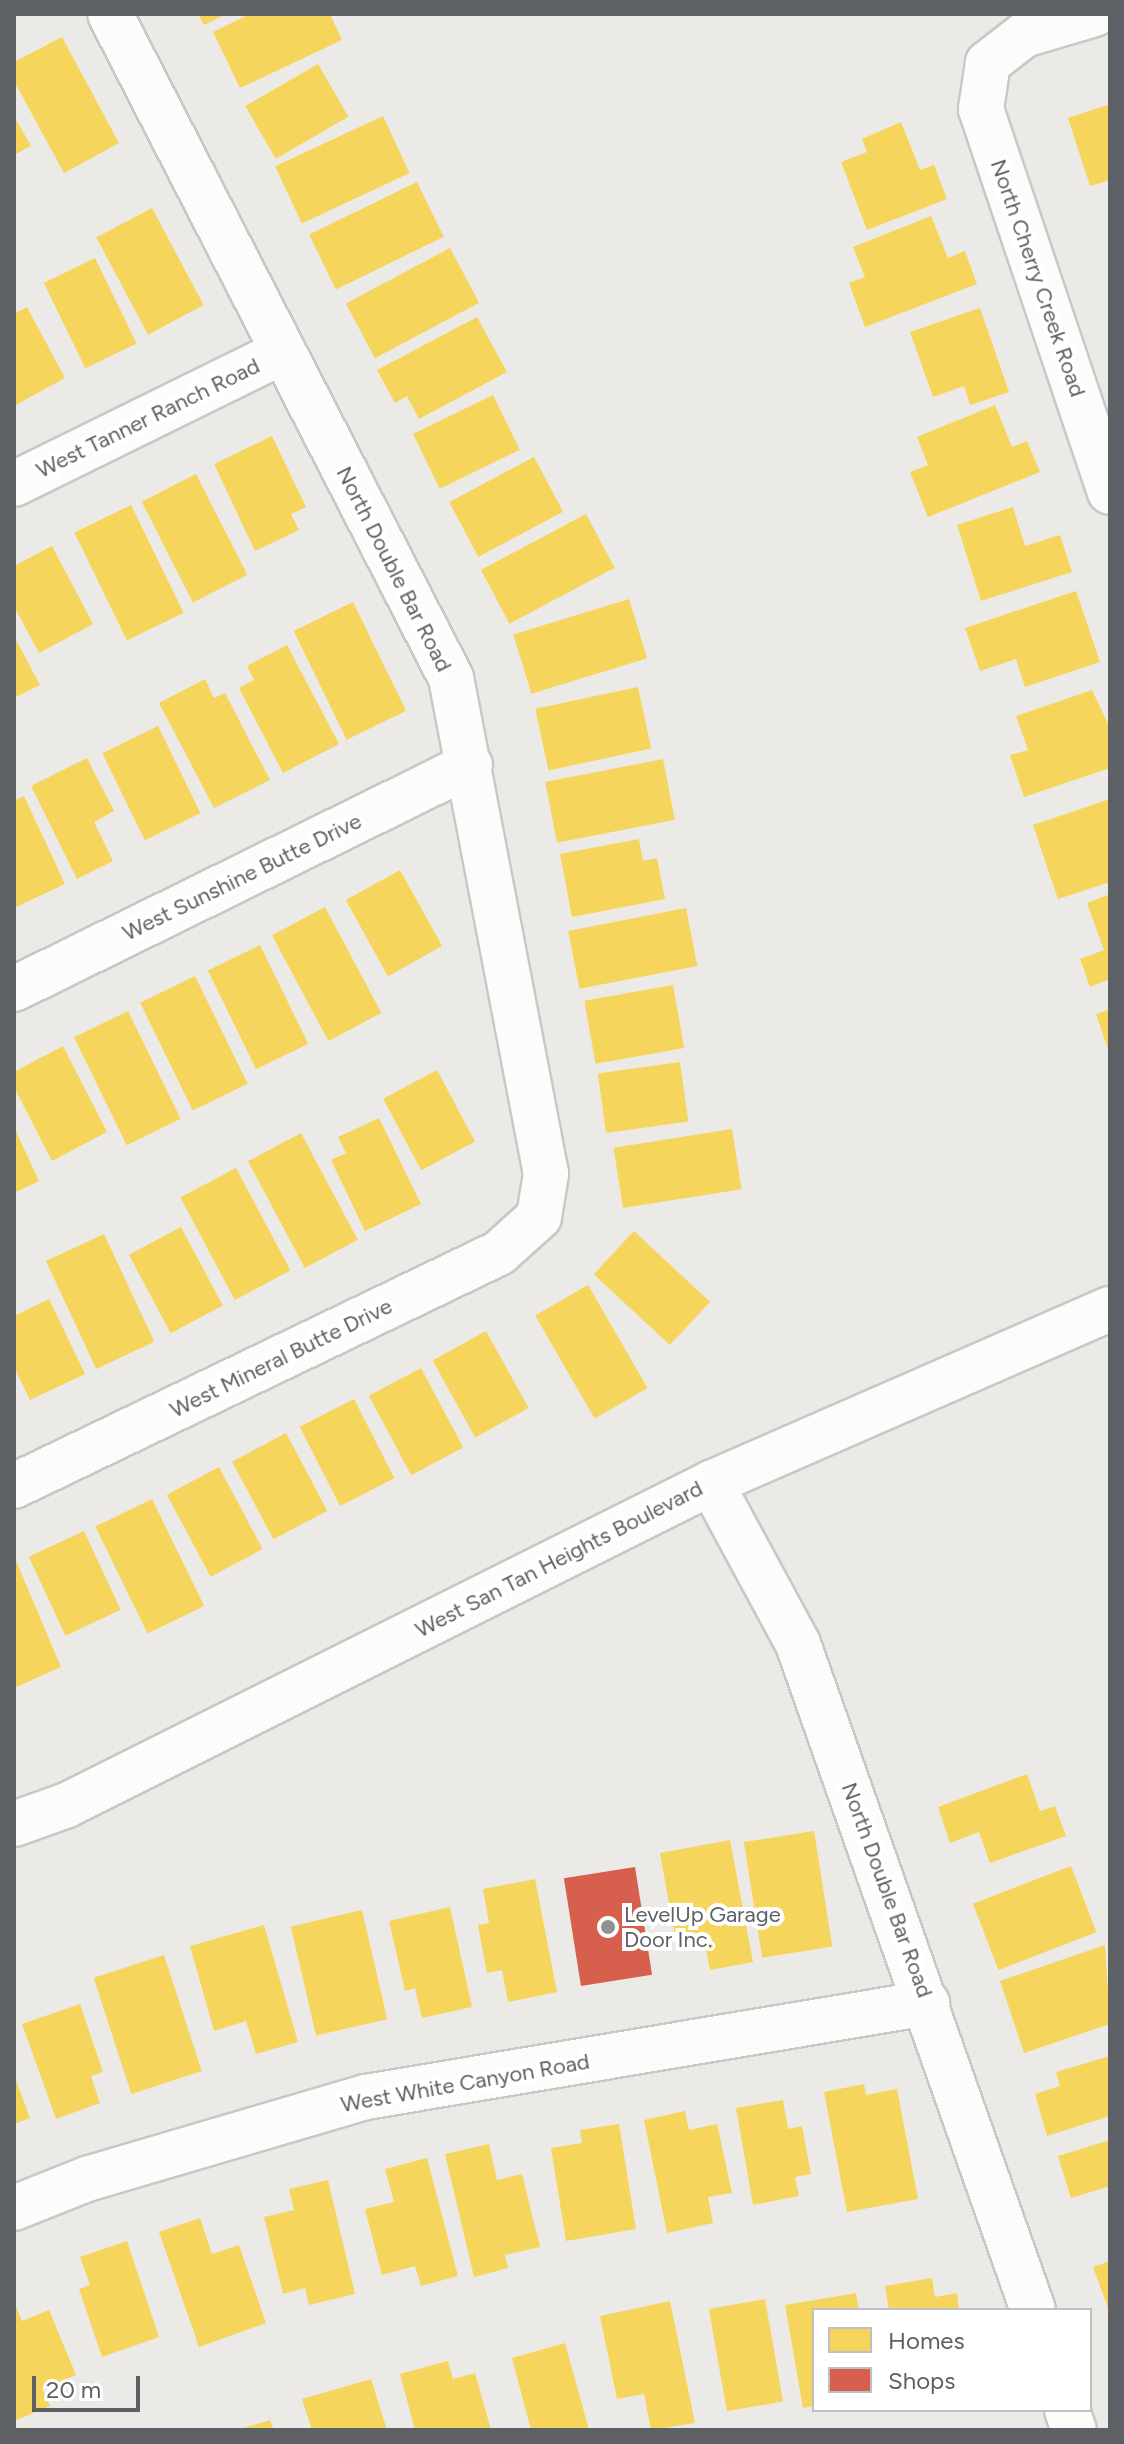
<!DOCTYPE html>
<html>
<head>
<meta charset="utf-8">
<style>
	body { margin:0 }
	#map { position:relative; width:1124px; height:2444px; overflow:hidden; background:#eceae7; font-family:Figtree,sans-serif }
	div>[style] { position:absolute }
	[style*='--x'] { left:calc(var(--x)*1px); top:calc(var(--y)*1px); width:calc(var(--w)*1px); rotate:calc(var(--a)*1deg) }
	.homes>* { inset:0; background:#f6d55c; transform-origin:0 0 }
	.shops>* { inset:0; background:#d6604d; transform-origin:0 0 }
	.roads { filter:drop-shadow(2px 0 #c8c8c8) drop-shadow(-2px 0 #c8c8c8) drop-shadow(0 2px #c8c8c8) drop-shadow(0 -2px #c8c8c8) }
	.minor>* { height:44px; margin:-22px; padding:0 22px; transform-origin:22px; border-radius:22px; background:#fcfcfb }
	.dots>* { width:22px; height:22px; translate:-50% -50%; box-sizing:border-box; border:4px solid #fff; border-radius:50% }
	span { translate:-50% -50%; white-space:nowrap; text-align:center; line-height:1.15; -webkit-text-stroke:8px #fff; paint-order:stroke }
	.street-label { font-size:22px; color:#5d6165 }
	.poi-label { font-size:22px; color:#5d6165 }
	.left { translate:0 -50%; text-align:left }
	.frame { position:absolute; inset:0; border:16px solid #5d6165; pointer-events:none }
	.legend { position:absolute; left:812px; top:2308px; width:280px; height:104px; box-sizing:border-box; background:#fff; border:2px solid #bec0c1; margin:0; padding:10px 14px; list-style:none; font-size:24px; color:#5d6165 }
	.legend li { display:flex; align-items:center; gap:16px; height:40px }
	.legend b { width:40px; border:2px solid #bec0c1 }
	.scale { position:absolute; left:32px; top:2376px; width:108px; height:36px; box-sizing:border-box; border:4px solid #5d6165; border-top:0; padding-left:10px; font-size:24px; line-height:28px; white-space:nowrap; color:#5d6165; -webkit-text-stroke:6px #fff; paint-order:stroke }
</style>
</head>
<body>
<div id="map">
	<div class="homes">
		<i style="clip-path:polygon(198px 14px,226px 14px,204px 25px)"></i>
		<i style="clip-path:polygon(250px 14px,330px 14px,342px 40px,240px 88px,213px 32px)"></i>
		<i style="clip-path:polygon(62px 37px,119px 143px,64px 173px,14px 81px,14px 62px)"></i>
		<i style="left:318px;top:64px;width:61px;height:84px;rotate:60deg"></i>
		<i style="clip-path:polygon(1110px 104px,1110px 180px,1090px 186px,1068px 118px)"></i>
		<i style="clip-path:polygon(14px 116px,31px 146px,14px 155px)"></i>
		<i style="left:383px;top:116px;width:63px;height:119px;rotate:65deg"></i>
		<i style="clip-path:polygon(901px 122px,920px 170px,934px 165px,947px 199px,867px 230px,841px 162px,867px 152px,862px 139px)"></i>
		<i style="left:417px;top:182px;width:61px;height:120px;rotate:64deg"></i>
		<i style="left:152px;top:208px;width:110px;height:63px;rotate:62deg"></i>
		<i style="clip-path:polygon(931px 216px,948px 258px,965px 251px,977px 284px,865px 327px,849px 283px,865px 277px,853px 247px)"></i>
		<i style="left:450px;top:248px;width:62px;height:118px;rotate:62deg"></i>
		<i style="left:95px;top:258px;width:95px;height:57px;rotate:64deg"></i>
		<i style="clip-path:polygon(27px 307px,65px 378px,14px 406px,14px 314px)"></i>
		<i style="clip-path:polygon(980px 308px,1009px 392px,970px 405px,964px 386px,933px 397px,910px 332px)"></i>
		<i style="clip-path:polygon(477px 317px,507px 372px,419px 419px,407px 396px,395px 403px,377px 370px)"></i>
		<i style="left:493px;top:395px;width:61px;height:89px;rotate:64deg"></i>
		<i style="clip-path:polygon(995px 405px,1012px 447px,1027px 441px,1040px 472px,928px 517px,910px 472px,928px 465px,917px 437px)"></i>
		<i style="clip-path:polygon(272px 436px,306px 507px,291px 514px,299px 530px,255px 551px,214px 464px)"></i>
		<i style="left:534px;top:457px;width:62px;height:96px;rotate:62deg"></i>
		<i style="left:196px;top:474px;width:113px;height:61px;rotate:63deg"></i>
		<i style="left:131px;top:505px;width:120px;height:63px;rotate:64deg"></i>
		<i style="clip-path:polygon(1013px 507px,1025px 546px,1060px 535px,1072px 572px,981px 601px,957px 525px)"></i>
		<i style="left:586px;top:514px;width:61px;height:119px;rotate:62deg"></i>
		<i style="clip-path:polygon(52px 546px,93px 624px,39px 653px,14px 606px,14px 566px)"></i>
		<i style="clip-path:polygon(1076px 591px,1100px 662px,1025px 687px,1016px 659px,980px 671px,965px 628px)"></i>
		<i style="left:629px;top:599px;width:62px;height:121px;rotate:73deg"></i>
		<i style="left:353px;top:602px;width:121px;height:66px;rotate:64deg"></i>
		<i style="clip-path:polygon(14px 636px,40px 685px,14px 698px)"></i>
		<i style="clip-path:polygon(287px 645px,339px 744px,283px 773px,239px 688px,254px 680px,247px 666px)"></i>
		<i style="clip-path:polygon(205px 679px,214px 698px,225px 693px,270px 780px,214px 808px,159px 703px)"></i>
		<i style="left:638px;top:687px;width:63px;height:105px;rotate:78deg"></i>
		<i style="clip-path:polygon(1092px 690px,1110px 728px,1110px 768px,1024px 797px,1010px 755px,1028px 750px,1016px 716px)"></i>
		<i style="left:158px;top:726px;width:97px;height:62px;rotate:64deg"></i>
		<i style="clip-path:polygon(87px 758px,114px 811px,94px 822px,113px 861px,77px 879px,31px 786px)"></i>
		<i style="left:663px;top:759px;width:62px;height:120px;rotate:79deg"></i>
		<i style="clip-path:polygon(24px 796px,65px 884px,14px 908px,14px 801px)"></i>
		<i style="clip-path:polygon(1110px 799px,1110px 882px,1058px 899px,1033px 825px)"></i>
		<i style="clip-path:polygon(639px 839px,643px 861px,657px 858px,665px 899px,572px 917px,560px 854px)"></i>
		<i style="left:400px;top:870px;width:87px;height:62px;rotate:61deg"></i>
		<i style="clip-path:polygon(1110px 894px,1110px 979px,1090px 987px,1080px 959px,1104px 950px,1087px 903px)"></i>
		<i style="left:325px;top:907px;width:120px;height:60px;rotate:62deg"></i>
		<i style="left:686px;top:908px;width:59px;height:120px;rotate:79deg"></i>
		<i style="left:260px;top:945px;width:110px;height:58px;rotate:64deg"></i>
		<i style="left:195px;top:976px;width:120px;height:61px;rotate:64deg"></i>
		<i style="left:673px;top:985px;width:64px;height:90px;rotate:80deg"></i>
		<i style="clip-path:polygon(1110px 1009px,1110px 1052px,1109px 1052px,1096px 1014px)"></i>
		<i style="left:128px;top:1011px;width:120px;height:60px;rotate:64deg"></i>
		<i style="clip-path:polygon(63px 1046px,107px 1132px,52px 1161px,14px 1087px,14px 1072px)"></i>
		<i style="left:680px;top:1062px;width:60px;height:83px;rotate:82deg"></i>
		<i style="left:437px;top:1070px;width:81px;height:61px;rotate:62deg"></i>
		<i style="clip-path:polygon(379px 1118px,421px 1204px,365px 1231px,331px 1160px,346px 1153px,338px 1137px)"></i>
		<i style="clip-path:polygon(14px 1127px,39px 1181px,14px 1193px)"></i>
		<i style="left:732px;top:1129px;width:61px;height:120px;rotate:81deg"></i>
		<i style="left:301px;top:1133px;width:121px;height:60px;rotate:62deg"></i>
		<i style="left:236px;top:1168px;width:116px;height:63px;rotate:62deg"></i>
		<i style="left:181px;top:1227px;width:89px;height:59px;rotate:62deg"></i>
		<i style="left:634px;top:1231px;width:104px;height:59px;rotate:43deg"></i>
		<i style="left:104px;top:1234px;width:119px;height:64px;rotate:65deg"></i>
		<i style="left:588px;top:1285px;width:119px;height:61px;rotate:60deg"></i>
		<i style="clip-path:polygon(49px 1299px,85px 1374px,30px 1400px,14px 1367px,14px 1316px)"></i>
		<i style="left:486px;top:1331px;width:88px;height:61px;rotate:61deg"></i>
		<i style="left:421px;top:1368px;width:90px;height:59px;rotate:62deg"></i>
		<i style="left:354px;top:1399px;width:89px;height:61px;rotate:63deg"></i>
		<i style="left:286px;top:1433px;width:88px;height:61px;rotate:62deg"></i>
		<i style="left:219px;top:1467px;width:93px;height:59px;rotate:62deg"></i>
		<i style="left:152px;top:1499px;width:119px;height:63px;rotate:64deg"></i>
		<i style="left:84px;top:1531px;width:87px;height:61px;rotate:65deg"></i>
		<i style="clip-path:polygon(14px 1556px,61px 1667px,14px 1688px)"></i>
		<i style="clip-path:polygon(1027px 1774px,1040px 1811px,1055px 1806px,1066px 1836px,990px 1863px,979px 1832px,950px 1843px,938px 1807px)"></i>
		<i style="left:814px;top:1831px;width:117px;height:71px;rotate:81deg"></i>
		<i style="clip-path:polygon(730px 1840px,753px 1962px,710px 1970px,703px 1932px,675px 1937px,660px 1853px)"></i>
		<i style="left:1071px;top:1866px;width:71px;height:105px;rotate:69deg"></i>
		<i style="clip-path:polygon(535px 1879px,557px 1992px,508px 2002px,502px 1970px,487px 1973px,478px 1925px,489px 1923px,483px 1889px)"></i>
		<i style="clip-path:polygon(450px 1907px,472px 2007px,422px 2018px,415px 1988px,405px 1991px,389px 1921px)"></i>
		<i style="left:362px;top:1910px;width:112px;height:73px;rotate:77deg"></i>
		<i style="clip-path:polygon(264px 1925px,298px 2042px,256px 2054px,246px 2021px,214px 2031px,190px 1946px)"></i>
		<i style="clip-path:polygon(1105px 1945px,1110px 2024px,1024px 2053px,1000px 1981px)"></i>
		<i style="left:164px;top:1955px;width:122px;height:74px;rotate:72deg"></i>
		<i style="clip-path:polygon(80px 2004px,103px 2072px,91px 2076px,100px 2103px,56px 2119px,22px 2024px)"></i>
		<i style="clip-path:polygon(1110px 2056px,1110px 2116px,1047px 2136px,1035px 2094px,1060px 2086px,1056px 2072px)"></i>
		<i style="clip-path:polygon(14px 2075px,30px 2118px,14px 2124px)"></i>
		<i style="clip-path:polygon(864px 2084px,866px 2095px,897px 2089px,918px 2199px,847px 2212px,824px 2092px)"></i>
		<i style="clip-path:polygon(783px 2100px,788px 2129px,802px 2126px,811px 2174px,795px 2177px,799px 2196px,753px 2205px,736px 2108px)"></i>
		<i style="clip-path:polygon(685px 2111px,689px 2130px,717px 2124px,732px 2193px,708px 2197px,713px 2223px,667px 2233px,644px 2120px)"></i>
		<i style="clip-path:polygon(619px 2124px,636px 2229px,566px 2241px,551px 2148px,582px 2143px,580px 2130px)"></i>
		<i style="clip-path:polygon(1110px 2140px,1110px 2186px,1071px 2198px,1058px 2156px)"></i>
		<i style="clip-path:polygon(489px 2144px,497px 2180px,522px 2174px,540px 2247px,505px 2255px,508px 2268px,474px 2277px,445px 2154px)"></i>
		<i style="clip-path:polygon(427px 2158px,458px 2276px,421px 2286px,415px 2266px,382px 2275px,365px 2209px,394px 2202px,385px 2169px)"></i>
		<i style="clip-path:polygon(328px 2180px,355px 2294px,309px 2305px,305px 2288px,283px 2294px,264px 2217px,294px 2210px,289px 2189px)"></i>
		<i style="clip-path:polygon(200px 2218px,212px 2254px,239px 2245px,266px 2323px,199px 2347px,159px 2232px)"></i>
		<i style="clip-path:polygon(127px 2241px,159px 2337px,102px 2357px,79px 2289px,90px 2285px,80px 2257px)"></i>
		<i style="clip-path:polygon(1110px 2261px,1110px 2313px,1093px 2267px)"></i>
		<i style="clip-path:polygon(932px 2278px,935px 2297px,957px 2293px,959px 2310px,889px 2310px,885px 2286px)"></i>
		<i style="clip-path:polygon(856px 2293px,859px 2310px,814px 2310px,814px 2406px,803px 2408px,785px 2305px)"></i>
		<i style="left:765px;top:2299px;width:104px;height:57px;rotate:80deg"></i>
		<i style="clip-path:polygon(670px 2301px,695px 2423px,651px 2430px,644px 2394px,617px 2399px,600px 2316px)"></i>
		<i style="clip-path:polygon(14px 2302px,22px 2321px,49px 2310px,76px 2375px,42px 2389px,50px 2406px,14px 2421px)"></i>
		<i style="clip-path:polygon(565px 2343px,589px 2430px,531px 2430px,512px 2358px)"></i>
		<i style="clip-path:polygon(448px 2361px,453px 2379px,475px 2373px,491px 2430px,415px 2430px,400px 2374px)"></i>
		<i style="clip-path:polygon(371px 2379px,387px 2430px,312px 2430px,302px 2399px)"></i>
		<i style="clip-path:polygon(270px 2420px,274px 2430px,240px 2430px,240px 2429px)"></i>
	</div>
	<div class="shops">
		<i style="left:635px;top:1867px;width:109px;height:72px;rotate:81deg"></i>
	</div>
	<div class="roads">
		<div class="minor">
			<i style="--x:1095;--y:14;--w:74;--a:163.5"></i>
			<i style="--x:1024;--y:35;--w:46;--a:142.1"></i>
			<i style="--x:988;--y:63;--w:47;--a:98.7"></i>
			<i style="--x:981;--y:109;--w:404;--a:71.4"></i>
			<i style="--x:14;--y:484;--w:299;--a:-26.2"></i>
			<i style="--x:14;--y:989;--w:508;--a:-26.16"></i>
			<i style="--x:711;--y:1483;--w:183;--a:61.6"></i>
			<i style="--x:798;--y:1644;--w:706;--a:70.56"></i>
			<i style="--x:14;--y:1486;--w:538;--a:-25.66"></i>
			<i style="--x:499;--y:1253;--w:54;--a:-42"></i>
			<i style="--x:539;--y:1217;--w:44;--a:-80.8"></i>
			<i style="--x:546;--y:1174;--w:505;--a:-100.84"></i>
			<i style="--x:451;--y:678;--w:746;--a:-117.18"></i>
			<i style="--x:14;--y:1824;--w:56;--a:-19.7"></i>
			<i style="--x:67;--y:1805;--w:720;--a:-26.57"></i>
			<i style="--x:711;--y:1483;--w:435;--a:-23.6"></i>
			<i style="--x:14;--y:2208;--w:79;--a:-21.7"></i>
			<i style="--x:87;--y:2179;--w:291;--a:-16.4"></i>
			<i style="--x:366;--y:2097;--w:569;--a:-9.51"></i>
			<i style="--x:1067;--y:2410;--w:21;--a:71"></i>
		</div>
	</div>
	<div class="dots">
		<i style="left:608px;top:1927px;background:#8f9192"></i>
	</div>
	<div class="street-label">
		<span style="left:1038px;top:278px;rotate:71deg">North Cherry Creek Road</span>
		<span style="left:148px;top:418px;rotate:-26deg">West Tanner Ranch Road</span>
		<span style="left:394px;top:569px;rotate:63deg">North Double Bar Road</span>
		<span style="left:242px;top:877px;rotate:-26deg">West Sunshine Butte Drive</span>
		<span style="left:281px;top:1358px;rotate:-26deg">West Mineral Butte Drive</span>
		<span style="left:559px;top:1559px;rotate:-27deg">West San Tan Heights Boulevard</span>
		<span style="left:887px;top:1890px;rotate:70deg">North Double Bar Road</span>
		<span style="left:465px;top:2083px;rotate:-10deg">West White Canyon Road</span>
	</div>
	<div class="poi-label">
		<span class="left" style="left:624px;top:1927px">LevelUp Garage<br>Door Inc.</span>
	</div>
	<div class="frame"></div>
	<ul class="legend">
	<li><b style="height:22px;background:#f6d55c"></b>Homes</li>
	<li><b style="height:22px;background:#d6604d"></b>Shops</li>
	</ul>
	<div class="scale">20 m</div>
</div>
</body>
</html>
